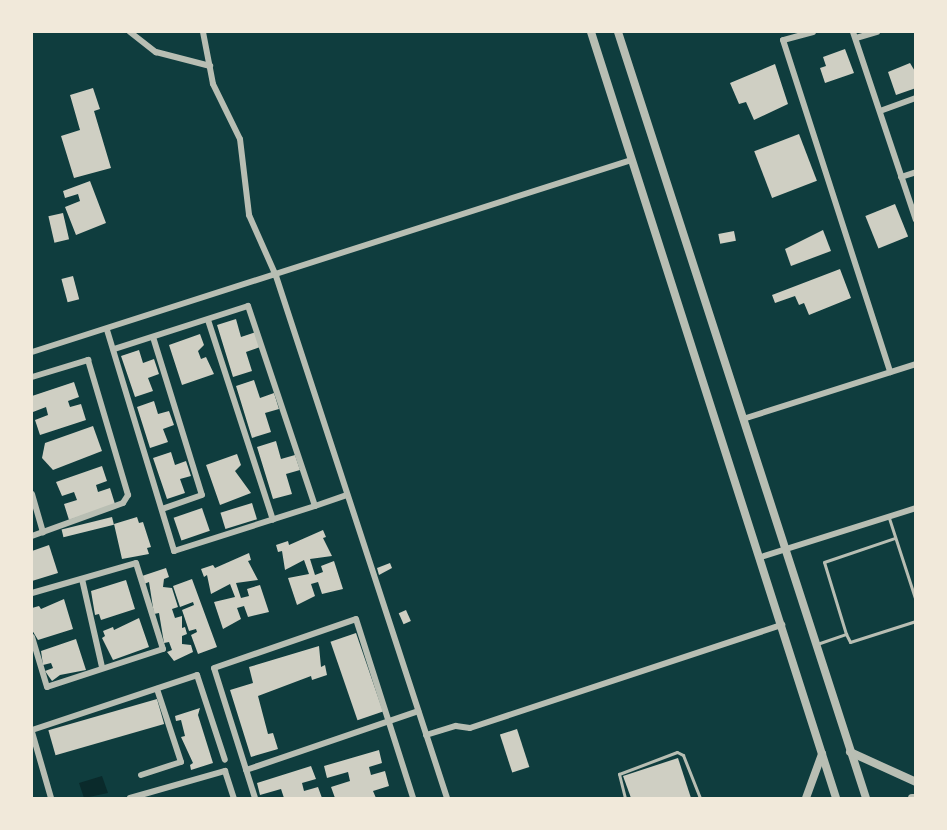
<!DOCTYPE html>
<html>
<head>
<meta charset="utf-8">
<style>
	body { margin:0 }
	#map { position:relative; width:947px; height:830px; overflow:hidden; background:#0f3d3e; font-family:Manrope,sans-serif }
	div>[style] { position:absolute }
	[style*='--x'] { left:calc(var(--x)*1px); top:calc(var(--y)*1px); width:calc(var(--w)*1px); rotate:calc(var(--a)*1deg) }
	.water>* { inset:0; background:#0a2a2b }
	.building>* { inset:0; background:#cfcfc3; transform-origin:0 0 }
	.service>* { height:3px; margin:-1.5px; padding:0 1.5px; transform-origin:1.5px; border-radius:1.5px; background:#b8beb3 }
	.minor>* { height:6px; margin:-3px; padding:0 3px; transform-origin:3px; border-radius:3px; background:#b8beb3 }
	.tertiary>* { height:8px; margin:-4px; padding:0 4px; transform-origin:4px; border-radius:4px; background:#b8beb3 }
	span { translate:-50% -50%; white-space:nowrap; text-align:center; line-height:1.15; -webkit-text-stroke:5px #f1e9da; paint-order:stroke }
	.frame { position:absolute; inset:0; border:33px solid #f1e9da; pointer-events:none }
</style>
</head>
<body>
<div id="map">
	<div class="water">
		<i style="clip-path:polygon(102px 776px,108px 793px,84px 798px,79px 783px)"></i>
	</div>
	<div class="building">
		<i style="clip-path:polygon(845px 49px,854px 73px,825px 83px,820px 68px,826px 66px,823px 57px)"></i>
		<i style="clip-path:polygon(910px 63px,916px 73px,916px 88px,896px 95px,888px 72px)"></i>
		<i style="clip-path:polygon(775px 64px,788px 104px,754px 120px,746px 102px,739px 104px,730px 83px)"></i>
		<i style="clip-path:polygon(93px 88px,100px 109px,94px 111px,111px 168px,74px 178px,61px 136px,80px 130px,70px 95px)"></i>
		<i style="left:799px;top:134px;width:50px;height:48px;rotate:69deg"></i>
		<i style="clip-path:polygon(90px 181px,106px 223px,76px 235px,65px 207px,80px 201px,78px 194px,65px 198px,63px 191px)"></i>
		<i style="left:895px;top:204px;width:35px;height:32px;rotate:68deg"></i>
		<i style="left:63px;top:213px;width:27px;height:15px;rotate:77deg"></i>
		<i style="clip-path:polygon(823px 230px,831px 251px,791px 266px,785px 249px)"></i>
		<i style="left:734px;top:231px;width:10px;height:16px;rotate:79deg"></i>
		<i style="clip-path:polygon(840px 269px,851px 298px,809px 315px,804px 303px,799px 305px,795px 296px,775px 303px,772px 295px)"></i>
		<i style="left:73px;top:276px;width:24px;height:12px;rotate:75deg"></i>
		<i style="clip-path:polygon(236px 319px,241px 337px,256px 332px,260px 347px,246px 352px,252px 371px,233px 377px,217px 325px)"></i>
		<i style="clip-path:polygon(200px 334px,204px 345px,198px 351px,201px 359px,206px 357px,214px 374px,182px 385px,169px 345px)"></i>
		<i style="clip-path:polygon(139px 350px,143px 363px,154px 359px,159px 374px,148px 378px,153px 391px,135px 397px,121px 356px)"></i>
		<i style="clip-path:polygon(254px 380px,260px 398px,274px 393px,279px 409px,265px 413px,271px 432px,252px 438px,236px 386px)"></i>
		<i style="clip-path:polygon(74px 382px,79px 397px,68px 401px,70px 407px,81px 404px,86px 420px,40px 435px,35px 420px,48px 415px,46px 407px,33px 412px,32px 396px)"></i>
		<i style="clip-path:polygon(154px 401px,158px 414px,169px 411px,174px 425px,163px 429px,168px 442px,150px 448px,137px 407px)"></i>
		<i style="clip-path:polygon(93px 426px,102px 451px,53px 470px,42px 458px,45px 443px)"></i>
		<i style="clip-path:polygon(276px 441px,281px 459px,295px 455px,300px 470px,286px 474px,292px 494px,273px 499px,257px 447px)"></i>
		<i style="clip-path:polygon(171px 452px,175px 465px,186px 461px,191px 476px,180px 479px,185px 493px,167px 499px,153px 458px)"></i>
		<i style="clip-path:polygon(237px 454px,241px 465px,235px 471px,251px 493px,220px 505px,206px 465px)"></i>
		<i style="clip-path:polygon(102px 466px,107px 481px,96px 485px,98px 492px,110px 488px,115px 504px,69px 520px,64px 504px,77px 500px,74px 492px,62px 496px,56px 482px)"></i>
		<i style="left:252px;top:503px;width:17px;height:33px;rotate:73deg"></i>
		<i style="left:202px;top:508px;width:24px;height:30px;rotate:71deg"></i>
		<i style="left:112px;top:517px;width:8px;height:52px;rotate:76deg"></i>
		<i style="clip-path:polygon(137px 517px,139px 523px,143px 522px,151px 547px,147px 548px,149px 554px,122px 559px,114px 524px)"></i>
		<i style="clip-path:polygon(323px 530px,326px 537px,323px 538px,332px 556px,310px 559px,315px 575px,323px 572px,321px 566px,334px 561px,343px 589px,322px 594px,318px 582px,311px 584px,315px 596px,297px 605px,288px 578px,309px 574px,304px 560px,285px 570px,282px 551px,278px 552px,276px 545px,288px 541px,289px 545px)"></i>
		<i style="clip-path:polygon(49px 545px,58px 573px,32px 581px,32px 551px)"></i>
		<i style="clip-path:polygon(249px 553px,251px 560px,248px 561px,258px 580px,236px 583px,241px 598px,249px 596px,247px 589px,260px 585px,269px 612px,248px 617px,244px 606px,237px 608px,241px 619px,223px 629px,214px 602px,235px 597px,230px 584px,211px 594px,207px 575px,204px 577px,201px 569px,213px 565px,215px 568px)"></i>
		<i style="clip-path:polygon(390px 563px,392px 568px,379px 575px,377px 568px)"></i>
		<i style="clip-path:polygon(166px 568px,169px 577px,164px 579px,163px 587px,172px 588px,178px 607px,172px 609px,175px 618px,182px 616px,182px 628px,185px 627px,187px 634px,182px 636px,182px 644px,191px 645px,193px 652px,174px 661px,167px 652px,172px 650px,169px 642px,164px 643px,159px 613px,154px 614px,149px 582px,144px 584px,142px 576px)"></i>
		<i style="clip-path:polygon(192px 579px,217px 647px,198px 654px,191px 635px,197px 632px,196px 629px,189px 631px,182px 610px,194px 605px,193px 602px,180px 607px,173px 586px)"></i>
		<i style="clip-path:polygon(126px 580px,135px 609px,101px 620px,99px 614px,95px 615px,91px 591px)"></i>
		<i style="clip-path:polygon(64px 599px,73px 629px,38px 640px,32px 630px,32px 608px,39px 606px,41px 609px)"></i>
		<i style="left:406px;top:610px;width:12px;height:8px;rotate:66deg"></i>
		<i style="clip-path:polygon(139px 618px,149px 647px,113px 660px,102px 638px,105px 636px,103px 631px,113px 627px,114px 630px)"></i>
		<i style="left:356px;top:633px;width:83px;height:27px;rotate:71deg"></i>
		<i style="clip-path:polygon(76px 639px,86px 670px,60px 675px,52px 681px,45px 671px,53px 668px,51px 663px,43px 665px,41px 651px)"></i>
		<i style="clip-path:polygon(319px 646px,321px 667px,325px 665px,327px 675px,312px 680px,311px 676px,258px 696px,268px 734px,273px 733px,278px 749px,251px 757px,230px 690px,253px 683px,249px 667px)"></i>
		<i style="left:157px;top:699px;width:26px;height:113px;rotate:74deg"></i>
		<i style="clip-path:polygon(200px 708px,198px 715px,213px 763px,191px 770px,190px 765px,193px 763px,181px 737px,185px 736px,181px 720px,176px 721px,175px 716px)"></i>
		<i style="left:517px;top:729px;width:40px;height:18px;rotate:72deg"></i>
		<i style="clip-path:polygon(379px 750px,382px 763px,369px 767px,371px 775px,385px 771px,389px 786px,373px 791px,376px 798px,335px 798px,331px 787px,350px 781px,348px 772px,327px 778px,324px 766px)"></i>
		<i style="clip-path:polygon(678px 758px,691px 798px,631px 798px,623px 776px)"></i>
		<i style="clip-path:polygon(311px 766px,316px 779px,302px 783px,304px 791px,318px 787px,322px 798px,284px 798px,281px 789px,260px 795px,257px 783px)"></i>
	</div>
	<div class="service">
		<i style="--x:889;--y:518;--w:87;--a:72"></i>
		<i style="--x:846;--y:634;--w:75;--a:-107"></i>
		<i style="--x:824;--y:562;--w:75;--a:-18.7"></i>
		<i style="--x:817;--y:644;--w:31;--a:-19"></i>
		<i style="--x:846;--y:634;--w:9;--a:63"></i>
		<i style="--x:850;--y:642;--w:69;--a:-17.7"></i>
		<i style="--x:625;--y:798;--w:25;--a:-104"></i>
		<i style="--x:619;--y:774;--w:62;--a:-20.8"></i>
		<i style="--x:677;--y:752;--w:7;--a:27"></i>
		<i style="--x:683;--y:755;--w:46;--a:68.4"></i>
	</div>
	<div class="minor">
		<i style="--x:130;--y:32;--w:33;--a:38"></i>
		<i style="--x:156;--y:52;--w:56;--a:14.5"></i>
		<i style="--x:203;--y:32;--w:53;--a:79.1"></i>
		<i style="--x:213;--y:84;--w:61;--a:63.9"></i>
		<i style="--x:240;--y:139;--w:77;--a:83.2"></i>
		<i style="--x:249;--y:215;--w:67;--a:66.1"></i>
		<i style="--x:276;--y:276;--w:549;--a:71.86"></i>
		<i style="--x:813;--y:32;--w:31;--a:165"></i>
		<i style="--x:783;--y:40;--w:349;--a:72.1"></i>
		<i style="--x:853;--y:32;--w:198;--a:71.5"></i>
		<i style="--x:856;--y:38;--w:22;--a:-16"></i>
		<i style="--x:880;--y:111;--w:38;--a:-20"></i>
		<i style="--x:901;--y:177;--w:16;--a:-18"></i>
		<i style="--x:208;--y:320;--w:210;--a:72"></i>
		<i style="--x:107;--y:330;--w:231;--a:73.1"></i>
		<i style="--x:174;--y:551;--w:148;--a:-17.7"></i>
		<i style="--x:315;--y:506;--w:211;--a:-108.5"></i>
		<i style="--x:248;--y:306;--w:141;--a:162.2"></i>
		<i style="--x:153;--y:337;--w:165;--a:72.8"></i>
		<i style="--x:202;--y:495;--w:42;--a:160.7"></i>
		<i style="--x:32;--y:352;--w:629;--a:-17.77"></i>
		<i style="--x:32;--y:377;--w:59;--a:-16.9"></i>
		<i style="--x:88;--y:360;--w:141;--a:73.5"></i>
		<i style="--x:128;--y:495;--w:9;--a:122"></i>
		<i style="--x:123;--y:503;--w:97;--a:160.1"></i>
		<i style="--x:743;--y:419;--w:182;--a:-17.6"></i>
		<i style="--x:32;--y:494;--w:40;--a:74"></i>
		<i style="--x:315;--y:506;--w:34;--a:-19"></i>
		<i style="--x:761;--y:557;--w:163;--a:-17.5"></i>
		<i style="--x:82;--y:579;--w:90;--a:77.2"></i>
		<i style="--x:32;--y:593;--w:108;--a:-16.1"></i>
		<i style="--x:136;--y:563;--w:90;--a:72.6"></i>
		<i style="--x:163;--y:649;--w:122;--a:161.9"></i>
		<i style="--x:47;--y:687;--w:52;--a:-106.7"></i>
		<i style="--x:32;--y:730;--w:174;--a:-18.4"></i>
		<i style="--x:197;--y:675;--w:89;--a:71.8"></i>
		<i style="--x:32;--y:732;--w:69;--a:73.9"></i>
		<i style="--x:426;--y:735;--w:31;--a:-17"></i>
		<i style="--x:456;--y:726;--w:14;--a:8"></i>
		<i style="--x:470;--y:728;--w:329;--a:-18.3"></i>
		<i style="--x:246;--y:770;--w:182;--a:-18.9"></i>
		<i style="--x:141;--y:775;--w:42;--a:-18"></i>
		<i style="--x:181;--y:762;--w:77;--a:-108.2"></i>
		<i style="--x:130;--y:798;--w:99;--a:-15.9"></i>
		<i style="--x:225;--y:771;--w:28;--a:72"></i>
		<i style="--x:255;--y:798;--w:136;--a:-107.5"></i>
		<i style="--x:214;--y:668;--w:150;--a:-19"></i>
		<i style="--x:356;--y:619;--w:188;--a:72.3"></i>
	</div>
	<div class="tertiary">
		<i style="--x:591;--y:32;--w:804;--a:72.26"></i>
		<i style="--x:618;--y:32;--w:805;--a:72.06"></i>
		<i style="--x:850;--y:752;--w:72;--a:24.4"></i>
		<i style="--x:806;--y:798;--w:47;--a:-70"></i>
		<i style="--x:912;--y:798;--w:4;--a:0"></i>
	</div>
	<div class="frame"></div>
</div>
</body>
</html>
